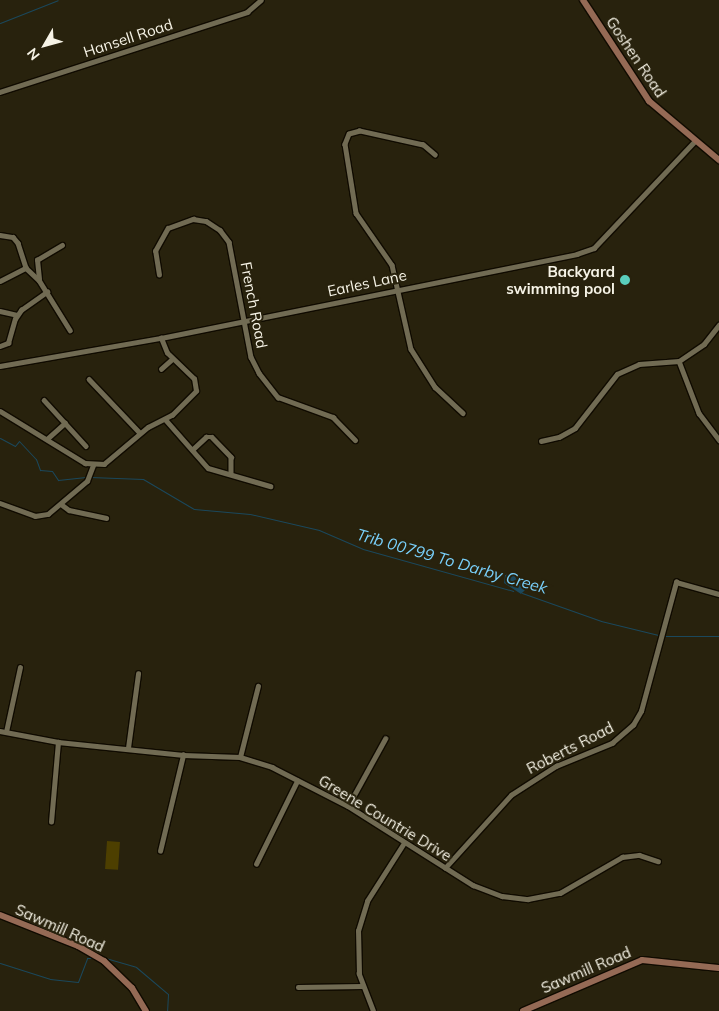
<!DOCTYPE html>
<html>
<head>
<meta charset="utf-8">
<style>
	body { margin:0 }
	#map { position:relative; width:719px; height:1011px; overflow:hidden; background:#28220d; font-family:Mulish,sans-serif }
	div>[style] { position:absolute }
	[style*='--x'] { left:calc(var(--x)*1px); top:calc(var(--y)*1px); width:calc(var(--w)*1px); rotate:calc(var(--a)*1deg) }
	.green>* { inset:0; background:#4d3f00; transform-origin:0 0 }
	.water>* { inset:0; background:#1b485c }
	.stream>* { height:1px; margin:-0.5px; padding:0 0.5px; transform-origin:0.5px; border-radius:0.5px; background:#1b485c }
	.roads { filter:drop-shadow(1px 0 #100b00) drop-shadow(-1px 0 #100b00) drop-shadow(0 1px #100b00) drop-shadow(0 -1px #100b00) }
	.street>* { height:4.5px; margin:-2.25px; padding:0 2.25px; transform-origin:2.25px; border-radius:2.25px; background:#716b53 }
	.secondary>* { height:6px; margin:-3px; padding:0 3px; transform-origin:3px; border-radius:3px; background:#956a55 }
	.dots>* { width:14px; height:14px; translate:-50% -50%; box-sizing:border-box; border:2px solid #28220d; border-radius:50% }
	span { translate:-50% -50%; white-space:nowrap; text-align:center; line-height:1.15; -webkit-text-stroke:4px #28220d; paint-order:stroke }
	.street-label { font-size:15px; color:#f6f3e6 }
	.poi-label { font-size:15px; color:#f6f3e6; font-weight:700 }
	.right { translate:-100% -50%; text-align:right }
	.water-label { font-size:16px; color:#79d0fb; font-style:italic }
	.north { position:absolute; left:20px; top:20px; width:50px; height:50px; -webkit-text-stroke:4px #28220d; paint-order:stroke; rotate:232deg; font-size:14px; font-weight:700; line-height:20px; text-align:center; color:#f6f3e6 }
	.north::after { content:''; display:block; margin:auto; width:18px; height:22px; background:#f6f3e6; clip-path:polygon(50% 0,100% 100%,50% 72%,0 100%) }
</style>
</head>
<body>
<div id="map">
	<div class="green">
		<i style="left:107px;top:841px;width:13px;height:28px;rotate:4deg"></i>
	</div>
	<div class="water">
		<i style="clip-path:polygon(514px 573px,521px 579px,525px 590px,521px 594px,504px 583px,505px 575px)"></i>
	</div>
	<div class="stream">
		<i style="--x:0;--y:23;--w:62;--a:-21.6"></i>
		<i style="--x:0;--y:438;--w:17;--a:28"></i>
		<i style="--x:15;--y:446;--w:6;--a:-51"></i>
		<i style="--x:19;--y:441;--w:25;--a:47"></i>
		<i style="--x:36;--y:459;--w:12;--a:70"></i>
		<i style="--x:40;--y:470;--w:12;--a:5"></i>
		<i style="--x:52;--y:471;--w:11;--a:56"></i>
		<i style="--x:58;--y:480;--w:28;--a:-6"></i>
		<i style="--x:90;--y:477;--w:53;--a:2.2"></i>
		<i style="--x:143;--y:479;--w:59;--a:30.5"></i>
		<i style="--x:194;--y:509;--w:56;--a:5.1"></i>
		<i style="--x:250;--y:514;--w:71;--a:13.1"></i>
		<i style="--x:319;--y:530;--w:48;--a:23.4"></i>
		<i style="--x:363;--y:549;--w:156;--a:15.6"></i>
		<i style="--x:522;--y:593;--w:84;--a:19.5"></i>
		<i style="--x:601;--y:621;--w:59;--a:13.8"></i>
		<i style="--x:662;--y:636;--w:57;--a:0"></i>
		<i style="--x:102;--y:957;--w:35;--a:16"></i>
		<i style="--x:136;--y:967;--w:42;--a:40.2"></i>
		<i style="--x:168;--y:994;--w:17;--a:93"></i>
		<i style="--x:0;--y:963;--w:52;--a:17.7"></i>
		<i style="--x:50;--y:979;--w:28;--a:6"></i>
		<i style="--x:78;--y:982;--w:26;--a:-69"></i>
		<i style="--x:87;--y:958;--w:6;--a:0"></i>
	</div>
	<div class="roads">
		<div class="street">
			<i style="--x:0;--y:92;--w:260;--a:-17.9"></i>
			<i style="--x:247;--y:12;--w:18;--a:-41"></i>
			<i style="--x:435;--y:155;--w:16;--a:-140"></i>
			<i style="--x:423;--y:145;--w:65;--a:-167.5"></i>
			<i style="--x:360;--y:131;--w:11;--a:165"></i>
			<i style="--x:349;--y:134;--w:11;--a:112"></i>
			<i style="--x:345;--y:144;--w:70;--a:80.9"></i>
			<i style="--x:356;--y:213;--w:63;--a:55.3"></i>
			<i style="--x:392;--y:265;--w:86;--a:77.3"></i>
			<i style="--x:411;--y:349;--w:45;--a:57.7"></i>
			<i style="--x:435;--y:387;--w:38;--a:43"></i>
			<i style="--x:0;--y:235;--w:13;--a:9"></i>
			<i style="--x:13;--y:237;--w:8;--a:50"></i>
			<i style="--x:18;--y:243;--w:26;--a:72"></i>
			<i style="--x:26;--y:268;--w:18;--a:43"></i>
			<i style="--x:39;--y:280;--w:59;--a:58.2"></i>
			<i style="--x:159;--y:275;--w:24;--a:-99"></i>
			<i style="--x:155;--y:251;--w:26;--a:-61"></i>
			<i style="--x:168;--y:228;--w:27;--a:-20"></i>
			<i style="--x:193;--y:219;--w:13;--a:9"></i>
			<i style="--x:206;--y:221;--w:17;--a:33"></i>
			<i style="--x:220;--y:230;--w:15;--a:53"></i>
			<i style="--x:229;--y:242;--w:117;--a:79.2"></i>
			<i style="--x:251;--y:357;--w:18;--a:63"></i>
			<i style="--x:259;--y:373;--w:31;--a:52"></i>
			<i style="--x:278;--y:397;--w:59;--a:20"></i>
			<i style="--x:333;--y:417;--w:32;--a:46"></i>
			<i style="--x:39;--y:279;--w:19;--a:-96"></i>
			<i style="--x:37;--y:260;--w:29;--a:-31"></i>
			<i style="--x:0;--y:281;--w:29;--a:-27"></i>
			<i style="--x:0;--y:311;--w:17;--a:13"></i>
			<i style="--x:0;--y:346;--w:9;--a:-21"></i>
			<i style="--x:8;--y:343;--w:25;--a:-74"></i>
			<i style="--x:15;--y:319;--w:11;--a:-56"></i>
			<i style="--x:21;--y:310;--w:32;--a:-35"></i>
			<i style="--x:679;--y:361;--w:56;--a:69"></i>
			<i style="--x:699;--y:413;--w:34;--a:53"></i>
			<i style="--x:0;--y:366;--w:163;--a:-9.9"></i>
			<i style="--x:161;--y:338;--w:424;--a:-11.4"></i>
			<i style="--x:577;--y:254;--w:18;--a:-19"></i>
			<i style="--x:594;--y:248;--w:146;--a:-46.7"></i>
			<i style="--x:161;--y:369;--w:15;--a:-42"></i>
			<i style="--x:89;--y:379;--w:74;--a:46.6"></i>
			<i style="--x:44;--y:400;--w:62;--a:47.6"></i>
			<i style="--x:0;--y:411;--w:100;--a:31.5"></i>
			<i style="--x:85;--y:463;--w:19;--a:3"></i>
			<i style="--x:104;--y:464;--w:57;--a:-40.1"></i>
			<i style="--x:148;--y:427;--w:27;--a:-27"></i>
			<i style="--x:172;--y:415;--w:34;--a:-45"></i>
			<i style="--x:196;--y:391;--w:12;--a:-99"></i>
			<i style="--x:194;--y:379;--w:37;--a:-136"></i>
			<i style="--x:167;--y:353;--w:16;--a:-112"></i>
			<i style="--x:165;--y:419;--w:65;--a:48.7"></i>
			<i style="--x:208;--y:468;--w:65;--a:16.2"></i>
			<i style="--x:47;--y:439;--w:24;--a:-42"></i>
			<i style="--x:541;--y:441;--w:18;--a:-13"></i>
			<i style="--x:559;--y:437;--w:18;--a:-29"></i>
			<i style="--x:575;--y:428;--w:68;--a:-52.1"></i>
			<i style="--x:617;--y:374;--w:24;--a:-24"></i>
			<i style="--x:639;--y:364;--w:40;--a:-4.3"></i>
			<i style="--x:679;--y:361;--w:30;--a:-34"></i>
			<i style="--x:704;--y:344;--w:24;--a:-52"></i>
			<i style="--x:192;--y:450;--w:19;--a:-43"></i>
			<i style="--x:206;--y:437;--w:6;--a:0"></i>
			<i style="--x:212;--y:437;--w:28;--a:46"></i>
			<i style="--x:231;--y:457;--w:17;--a:90"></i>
			<i style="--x:0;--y:503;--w:37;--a:20"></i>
			<i style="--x:35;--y:516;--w:13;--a:-9"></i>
			<i style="--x:48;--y:514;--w:51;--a:-40.2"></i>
			<i style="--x:87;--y:481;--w:17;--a:-69"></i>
			<i style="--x:61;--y:504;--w:10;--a:37"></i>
			<i style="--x:69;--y:510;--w:38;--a:12"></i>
			<i style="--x:0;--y:731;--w:59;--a:10.7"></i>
			<i style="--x:58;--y:742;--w:126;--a:5.9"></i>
			<i style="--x:183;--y:755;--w:57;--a:2"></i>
			<i style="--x:240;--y:757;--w:34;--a:17"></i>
			<i style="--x:272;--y:767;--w:85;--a:27.2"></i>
			<i style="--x:348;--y:806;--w:148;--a:32.3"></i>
			<i style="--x:473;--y:885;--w:31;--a:21"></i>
			<i style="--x:502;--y:896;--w:26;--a:7"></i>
			<i style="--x:528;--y:899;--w:33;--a:-11"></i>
			<i style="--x:560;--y:893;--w:72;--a:-30.1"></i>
			<i style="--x:622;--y:857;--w:17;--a:-7"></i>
			<i style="--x:639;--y:855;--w:20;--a:18"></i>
			<i style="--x:6;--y:732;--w:66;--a:-77.8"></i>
			<i style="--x:128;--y:748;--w:75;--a:-82.3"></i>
			<i style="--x:240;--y:757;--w:73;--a:-75.8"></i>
			<i style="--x:348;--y:806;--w:77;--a:-61.1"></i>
			<i style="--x:51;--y:822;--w:80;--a:-85"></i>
			<i style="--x:160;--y:851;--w:99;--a:-76.5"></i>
			<i style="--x:256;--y:864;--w:93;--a:-63.7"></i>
			<i style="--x:445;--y:868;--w:98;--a:-47.9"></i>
			<i style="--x:511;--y:795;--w:54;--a:-32.8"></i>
			<i style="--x:556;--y:766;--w:61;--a:-22.3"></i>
			<i style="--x:612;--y:743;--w:28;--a:-41"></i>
			<i style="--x:633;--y:725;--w:16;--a:-60"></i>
			<i style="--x:641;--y:711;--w:134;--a:-74.8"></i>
			<i style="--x:676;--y:582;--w:45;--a:15.6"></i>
			<i style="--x:298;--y:987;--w:64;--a:-0.9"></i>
			<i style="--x:373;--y:1011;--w:40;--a:-111"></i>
			<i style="--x:359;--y:974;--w:43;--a:-91.3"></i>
			<i style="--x:358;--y:931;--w:31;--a:-73"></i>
			<i style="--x:367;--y:901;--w:69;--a:-57.5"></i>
		</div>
		<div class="secondary">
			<i style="--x:583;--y:0;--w:121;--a:56.8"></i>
			<i style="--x:649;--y:101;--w:92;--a:40.1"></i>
			<i style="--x:0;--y:915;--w:84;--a:21.7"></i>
			<i style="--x:78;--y:946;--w:30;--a:30"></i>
			<i style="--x:104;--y:961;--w:39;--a:44"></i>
			<i style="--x:132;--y:988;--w:27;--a:59"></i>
			<i style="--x:523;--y:1011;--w:129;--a:-23.2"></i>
			<i style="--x:642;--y:960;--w:77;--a:5.9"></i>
		</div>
	</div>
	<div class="dots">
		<i style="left:625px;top:280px;background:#5acebd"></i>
	</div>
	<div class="street-label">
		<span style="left:128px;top:38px;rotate:-18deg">Hansell Road</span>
		<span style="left:636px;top:57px;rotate:56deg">Goshen Road</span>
		<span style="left:367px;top:283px;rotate:-12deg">Earles Lane</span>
		<span style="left:254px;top:305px;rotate:79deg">French Road</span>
		<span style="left:570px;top:748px;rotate:-27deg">Roberts Road</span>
		<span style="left:385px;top:818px;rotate:31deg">Greene Countrie Drive</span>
		<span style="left:60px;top:928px;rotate:24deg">Sawmill Road</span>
		<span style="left:586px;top:970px;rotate:-23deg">Sawmill Road</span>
	</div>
	<div class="poi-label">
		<span class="right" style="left:615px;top:280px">Backyard<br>swimming pool</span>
	</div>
	<div class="water-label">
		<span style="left:452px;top:561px;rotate:16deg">Trib 00799 To Darby Creek</span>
	</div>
	<div class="north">N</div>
</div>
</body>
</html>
